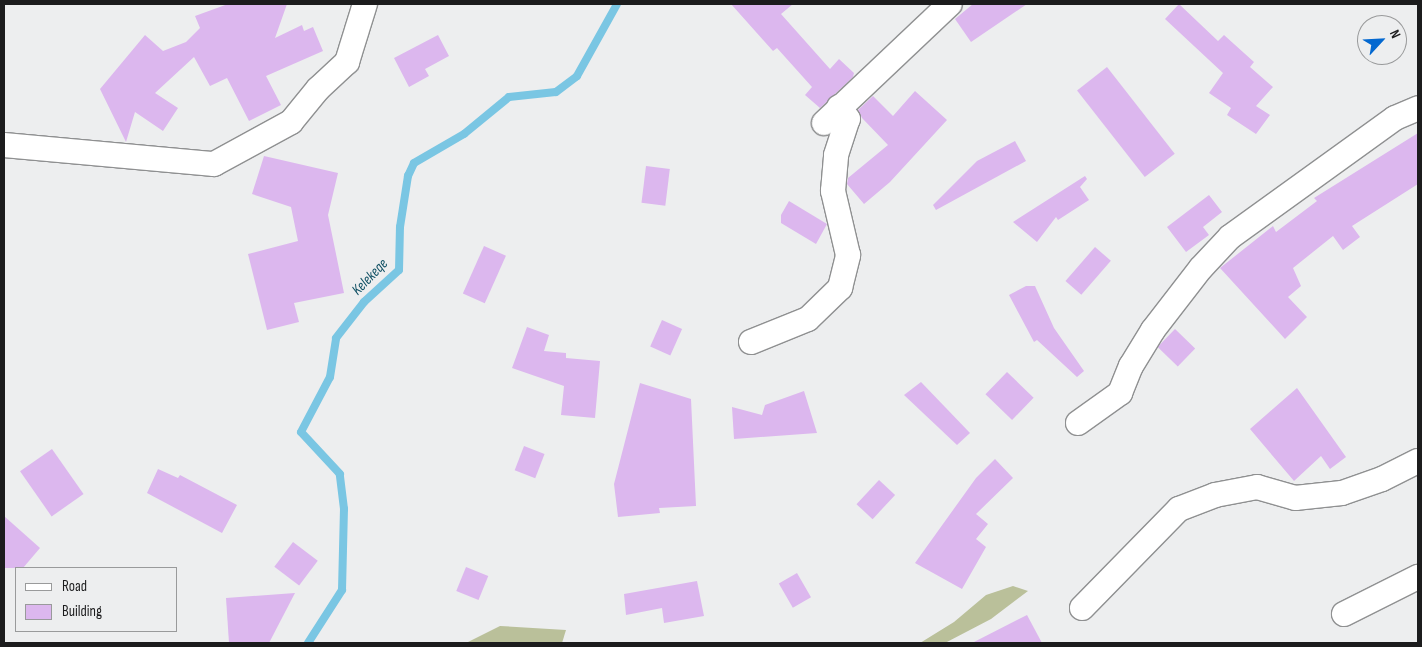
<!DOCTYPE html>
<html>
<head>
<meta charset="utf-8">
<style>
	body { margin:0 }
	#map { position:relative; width:1422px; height:647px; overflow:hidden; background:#edeeef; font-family:"Sofia Sans Condensed",sans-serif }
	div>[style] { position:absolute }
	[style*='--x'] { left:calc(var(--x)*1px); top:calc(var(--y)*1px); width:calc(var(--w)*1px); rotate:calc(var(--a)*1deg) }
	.green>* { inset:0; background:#bac09a }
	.stream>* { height:8px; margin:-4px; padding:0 4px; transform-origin:4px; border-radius:4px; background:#7ac6e3 }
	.building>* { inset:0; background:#dcb7ee; transform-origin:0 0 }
	.roads { filter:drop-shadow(1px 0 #8f9091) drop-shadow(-1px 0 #8f9091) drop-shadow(0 1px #8f9091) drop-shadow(0 -1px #8f9091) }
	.street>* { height:24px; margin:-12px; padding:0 12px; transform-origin:12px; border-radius:12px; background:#fff }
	span { translate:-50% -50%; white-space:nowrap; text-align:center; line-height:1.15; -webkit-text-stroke:4px #edeeef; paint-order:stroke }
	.water-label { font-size:15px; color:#0d4e62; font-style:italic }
	.frame { position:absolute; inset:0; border:5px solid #1c1c1d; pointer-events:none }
	.legend { position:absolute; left:15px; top:567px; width:162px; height:65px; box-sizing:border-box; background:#edeeef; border:1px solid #999a9b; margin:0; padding:6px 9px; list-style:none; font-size:15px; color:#1c1c1d }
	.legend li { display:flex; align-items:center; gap:10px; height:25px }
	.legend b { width:25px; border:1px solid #999a9b }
	.north { position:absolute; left:1357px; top:15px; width:50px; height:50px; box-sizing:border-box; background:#edeeef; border:1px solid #999a9b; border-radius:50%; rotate:65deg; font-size:14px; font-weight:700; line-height:20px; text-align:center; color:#1c1c1d }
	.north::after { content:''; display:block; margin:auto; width:18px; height:22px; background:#0368d0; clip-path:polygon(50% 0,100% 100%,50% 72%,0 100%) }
</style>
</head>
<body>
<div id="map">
	<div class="green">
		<i style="clip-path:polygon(1013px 586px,1028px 591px,991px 619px,945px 643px,920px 643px,954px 622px,986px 595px)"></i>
		<i style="clip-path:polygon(500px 626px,566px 630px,562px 643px,466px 643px)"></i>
	</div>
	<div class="stream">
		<i style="--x:308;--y:643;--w:63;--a:-57.3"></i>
		<i style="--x:342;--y:590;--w:81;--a:-88.6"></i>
		<i style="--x:344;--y:509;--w:35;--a:-97"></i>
		<i style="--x:340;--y:474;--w:57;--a:-132.9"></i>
		<i style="--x:301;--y:432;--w:62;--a:-62.2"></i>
		<i style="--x:330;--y:377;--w:39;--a:-81"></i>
		<i style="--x:336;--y:338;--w:46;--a:-52.1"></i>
		<i style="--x:364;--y:302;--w:47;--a:-42.4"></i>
		<i style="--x:399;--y:270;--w:43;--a:-88.7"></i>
		<i style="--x:400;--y:227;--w:52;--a:-81.1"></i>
		<i style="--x:408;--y:176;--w:14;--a:-65"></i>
		<i style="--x:414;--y:163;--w:58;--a:-30.1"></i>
		<i style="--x:464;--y:134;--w:58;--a:-39.4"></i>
		<i style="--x:509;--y:97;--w:47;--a:-6.1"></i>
		<i style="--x:556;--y:92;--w:26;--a:-37"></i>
		<i style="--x:577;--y:76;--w:82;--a:-60.9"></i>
	</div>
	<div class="building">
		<i style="clip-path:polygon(228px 4px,287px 4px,275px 38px,302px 25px,304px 31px,313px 27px,323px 51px,266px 76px,281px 105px,249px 121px,227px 78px,210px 86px,194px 57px,155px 93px,178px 108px,163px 131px,135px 112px,126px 142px,100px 89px,145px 35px,163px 51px,186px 42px,200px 28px,195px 16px)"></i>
		<i style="clip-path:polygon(731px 4px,793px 4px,781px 14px,830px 69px,839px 59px,854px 73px,853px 77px,820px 108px,805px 95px,812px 87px,777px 48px,773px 51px)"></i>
		<i style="clip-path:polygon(973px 4px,1027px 4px,971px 42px,955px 19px)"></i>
		<i style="clip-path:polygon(1179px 4px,1218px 41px,1224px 35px,1254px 62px,1250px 67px,1273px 87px,1256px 106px,1270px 115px,1256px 134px,1227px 115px,1231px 108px,1209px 93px,1223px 73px,1165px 19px)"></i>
		<i style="clip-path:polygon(438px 35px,449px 56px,425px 69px,429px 76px,409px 87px,394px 58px)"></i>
		<i style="left:1107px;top:67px;width:110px;height:38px;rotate:52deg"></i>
		<i style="clip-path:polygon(915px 91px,947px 120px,890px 182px,864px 204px,847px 184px,848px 178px,888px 145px,862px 118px,858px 110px,873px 96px,893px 116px)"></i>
		<i style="clip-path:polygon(1418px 133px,1418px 184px,1352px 226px,1360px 237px,1343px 250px,1333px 236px,1293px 268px,1301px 286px,1288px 297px,1307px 317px,1285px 339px,1220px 268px,1273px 226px,1276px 232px,1317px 201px,1314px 198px)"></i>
		<i style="clip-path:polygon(1015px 141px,1026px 161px,936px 210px,933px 205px,977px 161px)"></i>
		<i style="clip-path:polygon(264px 156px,338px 173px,328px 215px,344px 293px,294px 303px,299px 322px,267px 330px,248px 254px,298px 241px,291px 207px,252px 194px)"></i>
		<i style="left:646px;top:166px;width:24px;height:37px;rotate:7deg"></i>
		<i style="clip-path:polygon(1085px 176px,1087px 179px,1080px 187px,1089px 200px,1058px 220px,1056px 217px,1037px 242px,1013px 222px)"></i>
		<i style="clip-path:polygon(1209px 195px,1222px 212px,1203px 227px,1209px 235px,1186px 252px,1167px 227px)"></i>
		<i style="clip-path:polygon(789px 201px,827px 224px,816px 244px,781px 223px,781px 215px)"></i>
		<i style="left:484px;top:246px;width:24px;height:52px;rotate:24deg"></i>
		<i style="left:1095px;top:247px;width:21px;height:45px;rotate:41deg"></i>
		<i style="clip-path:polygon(1026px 286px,1035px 286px,1054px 328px,1084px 371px,1077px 377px,1037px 340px,1034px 342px,1009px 295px)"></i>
		<i style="left:662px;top:320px;width:22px;height:29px;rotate:24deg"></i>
		<i style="clip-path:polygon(527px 327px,549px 335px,544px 351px,566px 353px,566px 358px,600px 361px,595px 418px,561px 415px,564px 386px,512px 368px)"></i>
		<i style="left:1175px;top:329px;width:28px;height:25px;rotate:44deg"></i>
		<i style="left:1007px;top:372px;width:37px;height:31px;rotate:44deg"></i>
		<i style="clip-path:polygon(921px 382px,970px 433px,957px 445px,904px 395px)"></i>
		<i style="clip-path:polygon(640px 383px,691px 399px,696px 506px,659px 508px,660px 513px,618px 517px,614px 484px)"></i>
		<i style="clip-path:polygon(1297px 388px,1346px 457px,1330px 469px,1321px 456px,1294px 481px,1250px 429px)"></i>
		<i style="clip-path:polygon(804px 391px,817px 433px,734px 439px,732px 407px,762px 415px,765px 405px)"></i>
		<i style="left:524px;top:446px;width:22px;height:26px;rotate:21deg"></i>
		<i style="left:52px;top:449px;width:55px;height:39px;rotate:55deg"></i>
		<i style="clip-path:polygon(995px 459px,1013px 478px,976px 514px,988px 524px,976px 539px,986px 547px,962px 589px,915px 563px,976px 478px)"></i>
		<i style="clip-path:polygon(158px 469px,178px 478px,180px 475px,237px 505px,222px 533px,147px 493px)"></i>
		<i style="left:879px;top:480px;width:22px;height:33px;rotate:43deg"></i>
		<i style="clip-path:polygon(4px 516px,40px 548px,23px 568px,4px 568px)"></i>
		<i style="left:293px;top:542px;width:31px;height:31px;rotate:37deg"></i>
		<i style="left:466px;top:567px;width:24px;height:26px;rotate:22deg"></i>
		<i style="left:797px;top:573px;width:28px;height:21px;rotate:60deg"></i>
		<i style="clip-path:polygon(697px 581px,704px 616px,664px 623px,662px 608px,626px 615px,624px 594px)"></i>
		<i style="clip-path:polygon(295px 593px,269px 643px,229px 643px,226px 598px)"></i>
		<i style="clip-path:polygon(1027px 615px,1042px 643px,972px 643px)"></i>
	</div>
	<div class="roads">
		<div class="street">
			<i style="--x:824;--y:123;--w:173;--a:-43.4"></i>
			<i style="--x:4;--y:145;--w:211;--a:5.2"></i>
			<i style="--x:214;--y:164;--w:88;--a:-28.6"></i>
			<i style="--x:291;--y:122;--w:43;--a:-50.7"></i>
			<i style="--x:318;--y:89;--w:40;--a:-43"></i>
			<i style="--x:347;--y:62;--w:61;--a:-72.8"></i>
			<i style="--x:751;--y:342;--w:61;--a:-22"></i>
			<i style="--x:808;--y:319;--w:45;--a:-44.1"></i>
			<i style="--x:840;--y:288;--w:34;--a:-76"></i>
			<i style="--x:848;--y:255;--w:66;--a:-103.2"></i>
			<i style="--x:833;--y:191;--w:36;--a:-85"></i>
			<i style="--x:836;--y:155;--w:38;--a:-72"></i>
			<i style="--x:848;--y:119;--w:15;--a:-127"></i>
			<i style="--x:1078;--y:423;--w:52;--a:-35.5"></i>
			<i style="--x:1120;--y:393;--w:29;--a:-68"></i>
			<i style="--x:1131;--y:366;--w:42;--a:-58.6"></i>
			<i style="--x:1153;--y:330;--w:78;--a:-52.3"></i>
			<i style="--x:1201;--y:268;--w:42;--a:-46.9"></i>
			<i style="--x:1230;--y:237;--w:203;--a:-35.8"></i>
			<i style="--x:1395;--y:118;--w:25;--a:-23"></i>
			<i style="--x:1082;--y:608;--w:139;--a:-45.6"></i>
			<i style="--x:1179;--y:509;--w:39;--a:-21"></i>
			<i style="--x:1215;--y:495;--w:43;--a:-10.8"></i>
			<i style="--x:1257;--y:487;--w:40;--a:16"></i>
			<i style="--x:1295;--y:498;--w:47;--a:-6.1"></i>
			<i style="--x:1342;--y:493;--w:42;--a:-19.3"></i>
			<i style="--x:1382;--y:479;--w:40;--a:-26.6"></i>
			<i style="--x:1344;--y:614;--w:83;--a:-26.6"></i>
		</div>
	</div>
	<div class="water-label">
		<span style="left:370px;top:277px;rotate:-46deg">Kelekeqe</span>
	</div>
	<div class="frame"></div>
	<ul class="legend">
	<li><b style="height:6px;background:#fff"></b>Road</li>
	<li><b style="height:14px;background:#dcb7ee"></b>Building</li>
	</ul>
	<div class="north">N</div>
</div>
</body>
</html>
